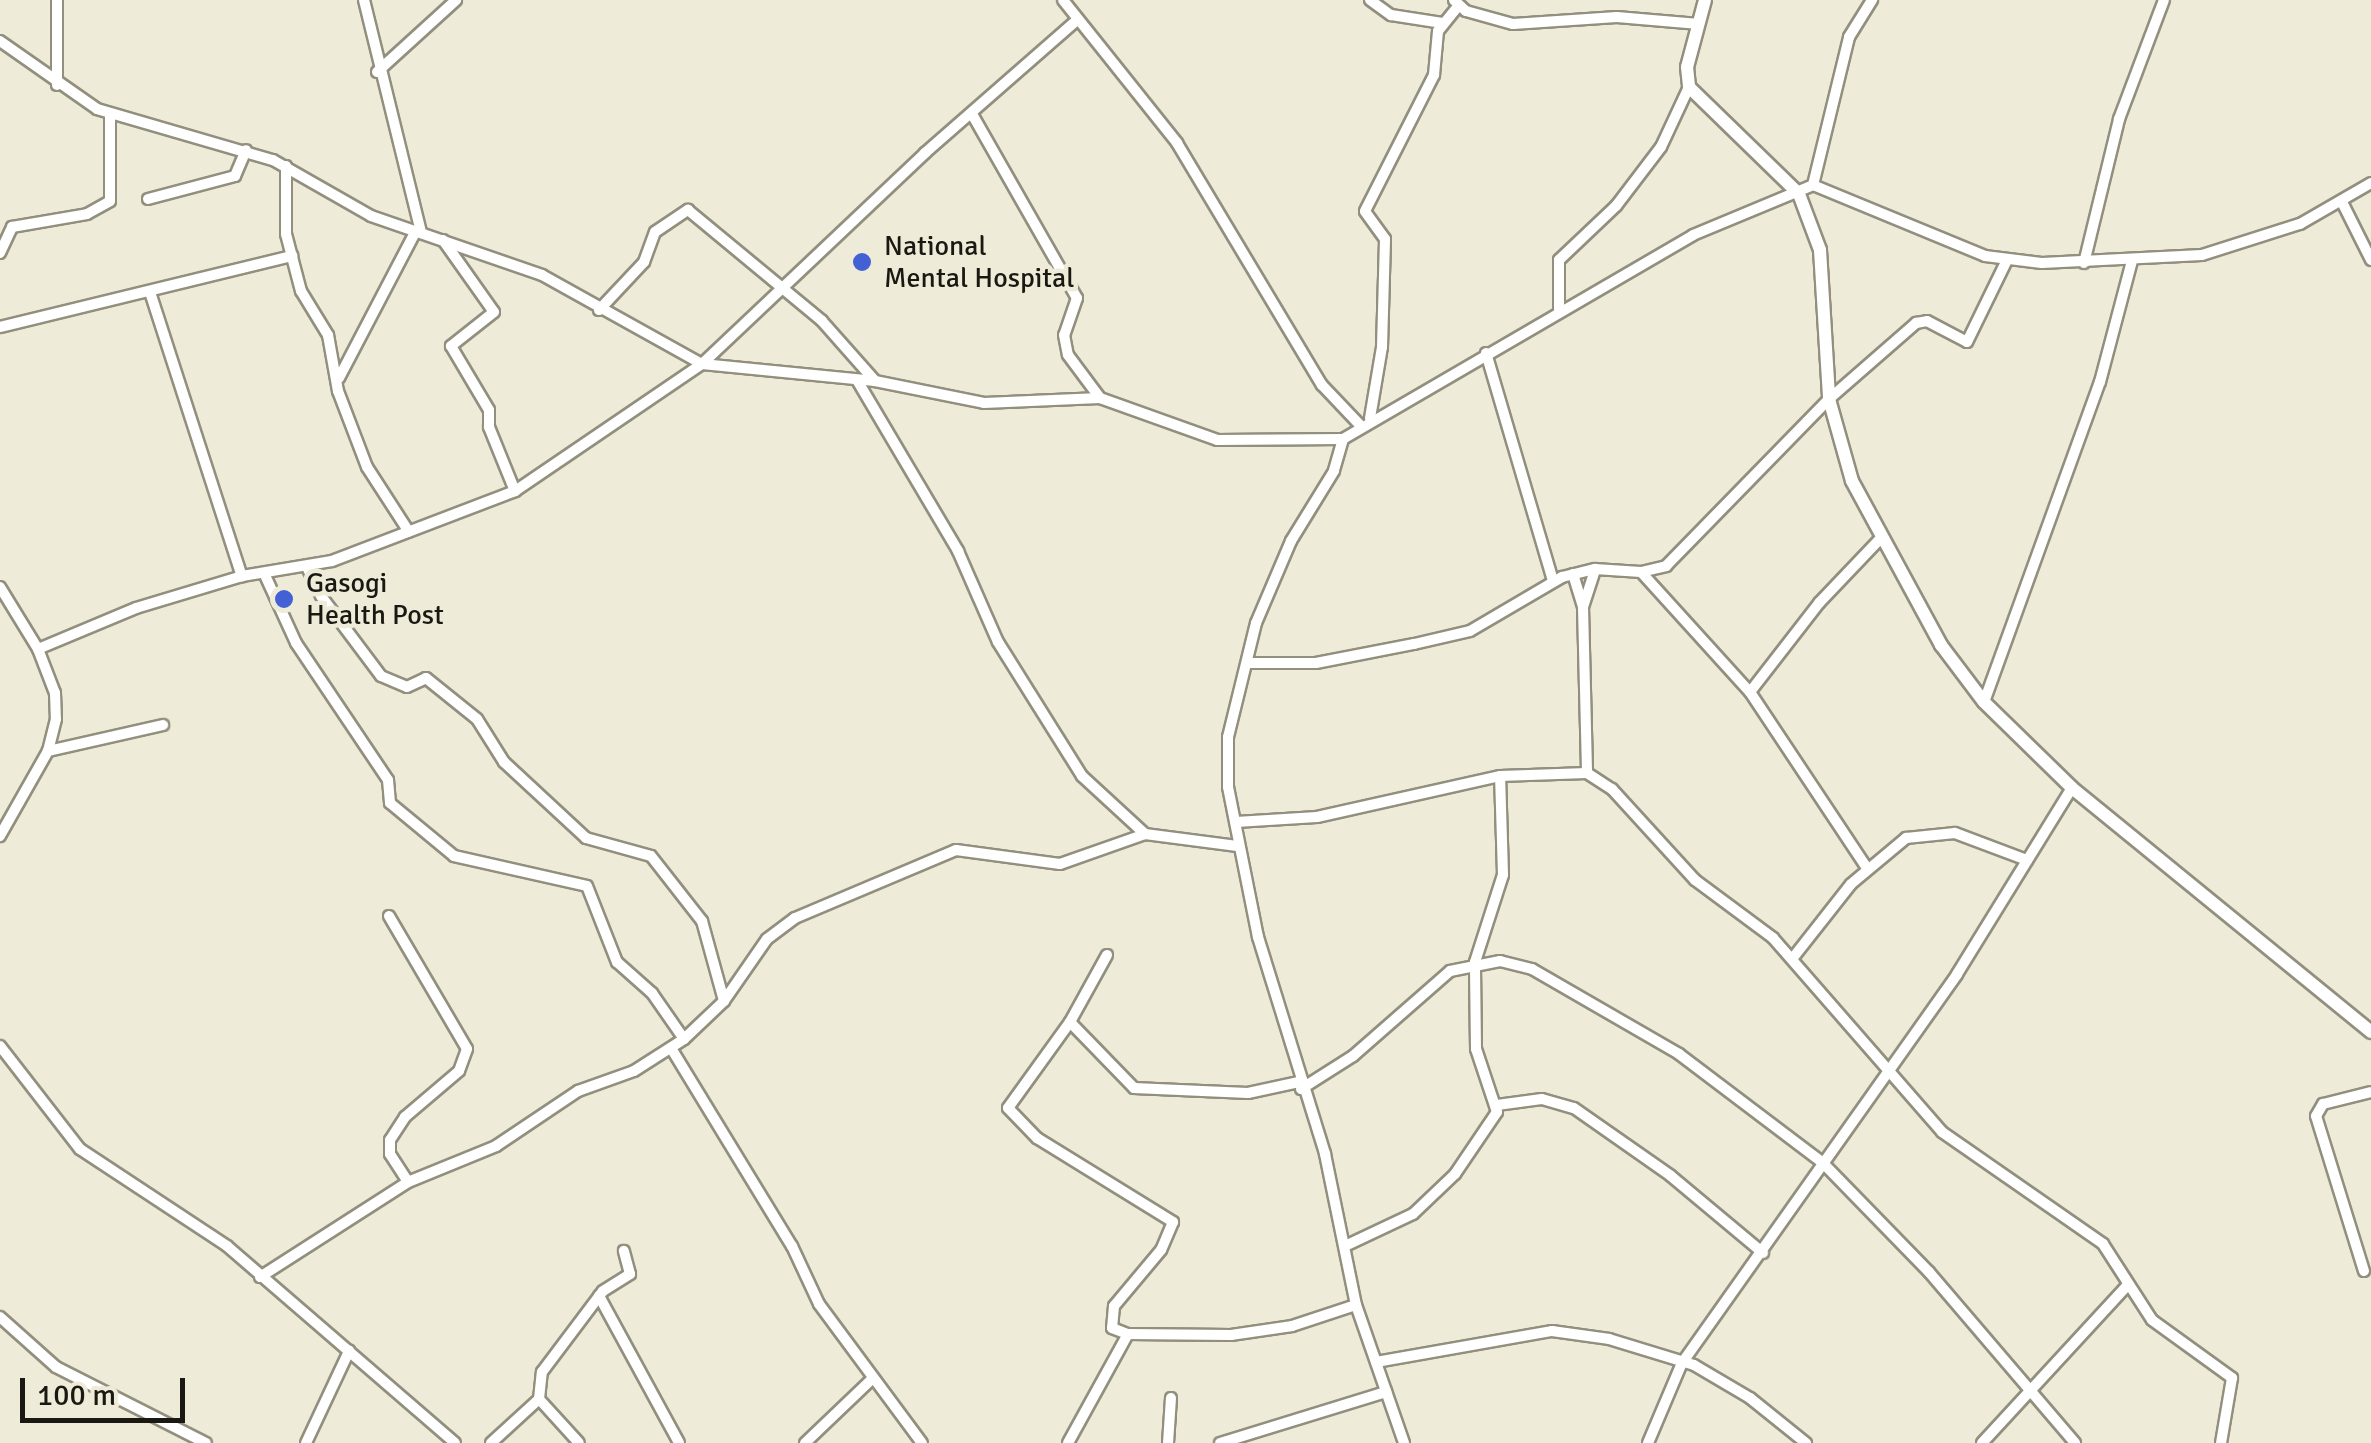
<!DOCTYPE html>
<html>
<head>
<meta charset="utf-8">
<style>
	body { margin:0 }
	#map { position:relative; width:2371px; height:1443px; overflow:hidden; background:#efebd9; font-family:Signika,sans-serif }
	div>[style] { position:absolute }
	[style*='--x'] { left:calc(var(--x)*1px); top:calc(var(--y)*1px); width:calc(var(--w)*1px); rotate:calc(var(--a)*1deg) }
	.roads { filter:drop-shadow(2px 0 #928f7e) drop-shadow(-2px 0 #928f7e) drop-shadow(0 2px #928f7e) drop-shadow(0 -2px #928f7e) }
	.minor>* { height:10px; margin:-5px; padding:0 5px; transform-origin:5px; border-radius:5px; background:#fff }
	.tertiary>* { height:12px; margin:-6px; padding:0 6px; transform-origin:6px; border-radius:6px; background:#fff }
	.dots>* { width:28px; height:28px; translate:-50% -50%; box-sizing:border-box; border:5px solid #efebd9; border-radius:50% }
	span { translate:-50% -50%; white-space:nowrap; text-align:center; line-height:1.15; -webkit-text-stroke:9px #efebd9; paint-order:stroke }
	.poi-label { font-size:28px; color:#1a1812 }
	.left { translate:0 -50%; text-align:left }
	.scale { position:absolute; left:20px; top:1378px; width:165px; height:45px; box-sizing:border-box; border:5px solid #1a1812; border-top:0; padding-left:12px; font-size:30px; line-height:35px; white-space:nowrap; color:#1a1812; -webkit-text-stroke:8px #efebd9; paint-order:stroke }
</style>
</head>
<body>
<div id="map">
	<div class="roads">
		<div class="minor">
			<i style="--x:364;--y:0;--w:239;--a:76.2"></i>
			<i style="--x:1063;--y:0;--w:183;--a:51.4"></i>
			<i style="--x:1177;--y:143;--w:282;--a:59.1"></i>
			<i style="--x:1322;--y:385;--w:55;--a:46.5"></i>
			<i style="--x:1370;--y:0;--w:26;--a:36"></i>
			<i style="--x:1391;--y:15;--w:52;--a:8.9"></i>
			<i style="--x:1454;--y:0;--w:16;--a:43"></i>
			<i style="--x:1466;--y:11;--w:49;--a:15.5"></i>
			<i style="--x:1513;--y:24;--w:104;--a:-3.9"></i>
			<i style="--x:1617;--y:17;--w:82;--a:4.9"></i>
			<i style="--x:0;--y:41;--w:118;--a:35"></i>
			<i style="--x:97;--y:109;--w:183;--a:16.2"></i>
			<i style="--x:273;--y:160;--w:113;--a:29.7"></i>
			<i style="--x:371;--y:216;--w:181;--a:19"></i>
			<i style="--x:542;--y:275;--w:183;--a:29.1"></i>
			<i style="--x:702;--y:364;--w:174;--a:5.6"></i>
			<i style="--x:875;--y:381;--w:111;--a:11.4"></i>
			<i style="--x:984;--y:403;--w:116;--a:-2.5"></i>
			<i style="--x:1100;--y:398;--w:124;--a:19.7"></i>
			<i style="--x:1217;--y:440;--w:126;--a:-0.5"></i>
			<i style="--x:1343;--y:439;--w:405;--a:-30.2"></i>
			<i style="--x:1693;--y:235;--w:130;--a:-22.6"></i>
			<i style="--x:1813;--y:185;--w:186;--a:22.4"></i>
			<i style="--x:1985;--y:256;--w:57;--a:7"></i>
			<i style="--x:2042;--y:263;--w:160;--a:-2.9"></i>
			<i style="--x:2202;--y:255;--w:103;--a:-17.6"></i>
			<i style="--x:2300;--y:224;--w:82;--a:-30"></i>
			<i style="--x:377;--y:72;--w:107;--a:-42.3"></i>
			<i style="--x:57;--y:85;--w:85;--a:-90"></i>
			<i style="--x:972;--y:114;--w:212;--a:60.3"></i>
			<i style="--x:1077;--y:298;--w:39;--a:109"></i>
			<i style="--x:1064;--y:335;--w:20;--a:79"></i>
			<i style="--x:1068;--y:355;--w:54;--a:53.3"></i>
			<i style="--x:286;--y:166;--w:68;--a:90"></i>
			<i style="--x:286;--y:234;--w:59;--a:75.3"></i>
			<i style="--x:301;--y:291;--w:52;--a:58.5"></i>
			<i style="--x:328;--y:335;--w:57;--a:79.9"></i>
			<i style="--x:338;--y:391;--w:81;--a:69.1"></i>
			<i style="--x:367;--y:467;--w:77;--a:57.1"></i>
			<i style="--x:1813;--y:185;--w:152;--a:-76.3"></i>
			<i style="--x:1849;--y:37;--w:44;--a:-58.1"></i>
			<i style="--x:148;--y:199;--w:90;--a:-14.8"></i>
			<i style="--x:235;--y:176;--w:28;--a:-67"></i>
			<i style="--x:2342;--y:202;--w:65;--a:63.4"></i>
			<i style="--x:443;--y:240;--w:88;--a:54.7"></i>
			<i style="--x:494;--y:312;--w:55;--a:141.7"></i>
			<i style="--x:451;--y:346;--w:74;--a:59.3"></i>
			<i style="--x:489;--y:410;--w:17;--a:90"></i>
			<i style="--x:489;--y:427;--w:69;--a:67.9"></i>
			<i style="--x:0;--y:253;--w:29;--a:-65"></i>
			<i style="--x:12;--y:227;--w:76;--a:-9.8"></i>
			<i style="--x:87;--y:214;--w:26;--a:-29"></i>
			<i style="--x:110;--y:201;--w:86;--a:-90"></i>
			<i style="--x:2084;--y:263;--w:148;--a:-76.3"></i>
			<i style="--x:2119;--y:119;--w:127;--a:-69.3"></i>
			<i style="--x:150;--y:292;--w:299;--a:72.1"></i>
			<i style="--x:1559;--y:309;--w:49;--a:-90"></i>
			<i style="--x:1559;--y:260;--w:79;--a:-43.5"></i>
			<i style="--x:1616;--y:206;--w:74;--a:-52.7"></i>
			<i style="--x:1661;--y:147;--w:66;--a:-65"></i>
			<i style="--x:599;--y:310;--w:66;--a:-46.8"></i>
			<i style="--x:644;--y:262;--w:32;--a:-70"></i>
			<i style="--x:655;--y:232;--w:40;--a:-34"></i>
			<i style="--x:688;--y:210;--w:174;--a:39.6"></i>
			<i style="--x:822;--y:321;--w:80;--a:48.5"></i>
			<i style="--x:0;--y:327;--w:301;--a:-13.7"></i>
			<i style="--x:1486;--y:353;--w:238;--a:73.6"></i>
			<i style="--x:339;--y:378;--w:166;--a:-62.4"></i>
			<i style="--x:857;--y:380;--w:199;--a:59.4"></i>
			<i style="--x:958;--y:551;--w:99;--a:66.3"></i>
			<i style="--x:998;--y:642;--w:158;--a:57.9"></i>
			<i style="--x:1082;--y:776;--w:86;--a:42.6"></i>
			<i style="--x:1145;--y:834;--w:93;--a:7.4"></i>
			<i style="--x:1370;--y:418;--w:72;--a:-80.4"></i>
			<i style="--x:1382;--y:347;--w:108;--a:-88.4"></i>
			<i style="--x:1385;--y:239;--w:34;--a:-126"></i>
			<i style="--x:1365;--y:211;--w:153;--a:-63.1"></i>
			<i style="--x:1434;--y:75;--w:44;--a:-84.8"></i>
			<i style="--x:1438;--y:31;--w:32;--a:-51"></i>
			<i style="--x:1343;--y:439;--w:33;--a:106"></i>
			<i style="--x:1334;--y:471;--w:82;--a:121.6"></i>
			<i style="--x:1291;--y:541;--w:89;--a:113.1"></i>
			<i style="--x:1256;--y:623;--w:117;--a:103.8"></i>
			<i style="--x:1228;--y:737;--w:50;--a:90"></i>
			<i style="--x:1228;--y:787;--w:153;--a:78.7"></i>
			<i style="--x:1258;--y:937;--w:227;--a:72.8"></i>
			<i style="--x:1325;--y:1154;--w:154;--a:78.4"></i>
			<i style="--x:1356;--y:1305;--w:146;--a:70.8"></i>
			<i style="--x:307;--y:567;--w:32;--a:64"></i>
			<i style="--x:321;--y:596;--w:100;--a:53.1"></i>
			<i style="--x:381;--y:676;--w:28;--a:23"></i>
			<i style="--x:407;--y:687;--w:21;--a:-25"></i>
			<i style="--x:426;--y:678;--w:65;--a:38.8"></i>
			<i style="--x:477;--y:719;--w:51;--a:57.9"></i>
			<i style="--x:504;--y:762;--w:112;--a:42.8"></i>
			<i style="--x:586;--y:838;--w:67;--a:15.5"></i>
			<i style="--x:651;--y:856;--w:83;--a:51.9"></i>
			<i style="--x:702;--y:921;--w:83;--a:74.6"></i>
			<i style="--x:1641;--y:572;--w:26;--a:-13"></i>
			<i style="--x:1666;--y:566;--w:233;--a:-45.7"></i>
			<i style="--x:1829;--y:399;--w:116;--a:-41.1"></i>
			<i style="--x:1916;--y:323;--w:11;--a:-10"></i>
			<i style="--x:1927;--y:321;--w:45;--a:27.7"></i>
			<i style="--x:1967;--y:342;--w:89;--a:-64"></i>
			<i style="--x:264;--y:573;--w:77;--a:65.4"></i>
			<i style="--x:296;--y:643;--w:165;--a:56.1"></i>
			<i style="--x:388;--y:780;--w:23;--a:85"></i>
			<i style="--x:390;--y:803;--w:83;--a:39.6"></i>
			<i style="--x:454;--y:856;--w:136;--a:12.7"></i>
			<i style="--x:587;--y:886;--w:82;--a:68.5"></i>
			<i style="--x:617;--y:962;--w:47;--a:41.5"></i>
			<i style="--x:652;--y:993;--w:56;--a:55.2"></i>
			<i style="--x:1573;--y:574;--w:34;--a:73"></i>
			<i style="--x:1583;--y:607;--w:166;--a:88.6"></i>
			<i style="--x:0;--y:587;--w:73;--a:58.5"></i>
			<i style="--x:38;--y:649;--w:47;--a:68.9"></i>
			<i style="--x:55;--y:693;--w:26;--a:88"></i>
			<i style="--x:56;--y:719;--w:33;--a:104"></i>
			<i style="--x:48;--y:751;--w:98;--a:119.5"></i>
			<i style="--x:1583;--y:607;--w:40;--a:-72"></i>
			<i style="--x:38;--y:649;--w:106;--a:-22.7"></i>
			<i style="--x:136;--y:608;--w:111;--a:-16.8"></i>
			<i style="--x:242;--y:576;--w:91;--a:-9.5"></i>
			<i style="--x:332;--y:561;--w:196;--a:-20.9"></i>
			<i style="--x:515;--y:491;--w:226;--a:-34.2"></i>
			<i style="--x:702;--y:364;--w:307;--a:-43.4"></i>
			<i style="--x:925;--y:153;--w:202;--a:-41.2"></i>
			<i style="--x:1248;--y:663;--w:68;--a:0"></i>
			<i style="--x:1316;--y:663;--w:100;--a:-11"></i>
			<i style="--x:1414;--y:644;--w:57;--a:-13.1"></i>
			<i style="--x:1470;--y:631;--w:107;--a:-30.4"></i>
			<i style="--x:1562;--y:577;--w:34;--a:-14"></i>
			<i style="--x:1595;--y:569;--w:46;--a:3.7"></i>
			<i style="--x:1641;--y:572;--w:162;--a:47.8"></i>
			<i style="--x:1750;--y:692;--w:211;--a:56.4"></i>
			<i style="--x:1750;--y:692;--w:113;--a:-52.2"></i>
			<i style="--x:1819;--y:603;--w:87;--a:-46.4"></i>
			<i style="--x:1984;--y:702;--w:340;--a:-70.1"></i>
			<i style="--x:2100;--y:382;--w:125;--a:-75.2"></i>
			<i style="--x:48;--y:751;--w:118;--a:-12.7"></i>
			<i style="--x:1236;--y:822;--w:81;--a:-3.5"></i>
			<i style="--x:1317;--y:817;--w:188;--a:-12.6"></i>
			<i style="--x:1500;--y:776;--w:87;--a:-2"></i>
			<i style="--x:1587;--y:773;--w:30;--a:33"></i>
			<i style="--x:1612;--y:789;--w:123;--a:47.6"></i>
			<i style="--x:1695;--y:880;--w:97;--a:36.6"></i>
			<i style="--x:1773;--y:938;--w:257;--a:48.9"></i>
			<i style="--x:1942;--y:1132;--w:196;--a:34.8"></i>
			<i style="--x:2103;--y:1244;--w:90;--a:57.2"></i>
			<i style="--x:2152;--y:1320;--w:99;--a:35.9"></i>
			<i style="--x:2232;--y:1378;--w:66;--a:99.6"></i>
			<i style="--x:389;--y:916;--w:154;--a:59.6"></i>
			<i style="--x:467;--y:1049;--w:23;--a:110"></i>
			<i style="--x:459;--y:1071;--w:71;--a:139.6"></i>
			<i style="--x:405;--y:1117;--w:27;--a:123"></i>
			<i style="--x:390;--y:1140;--w:14;--a:90"></i>
			<i style="--x:390;--y:1154;--w:33;--a:57"></i>
			<i style="--x:1107;--y:955;--w:77;--a:118.9"></i>
			<i style="--x:1070;--y:1022;--w:106;--a:125.8"></i>
			<i style="--x:1008;--y:1108;--w:42;--a:46"></i>
			<i style="--x:1037;--y:1138;--w:160;--a:31.7"></i>
			<i style="--x:1173;--y:1222;--w:30;--a:113"></i>
			<i style="--x:1161;--y:1250;--w:73;--a:130"></i>
			<i style="--x:1114;--y:1306;--w:22;--a:95"></i>
			<i style="--x:1112;--y:1328;--w:17;--a:21"></i>
			<i style="--x:1792;--y:959;--w:95;--a:-51.8"></i>
			<i style="--x:1851;--y:884;--w:72;--a:-39.9"></i>
			<i style="--x:1906;--y:838;--w:49;--a:-5.8"></i>
			<i style="--x:1955;--y:833;--w:77;--a:20.6"></i>
			<i style="--x:1070;--y:1022;--w:92;--a:45.9"></i>
			<i style="--x:1134;--y:1088;--w:114;--a:2.5"></i>
			<i style="--x:1248;--y:1093;--w:52;--a:-12.2"></i>
			<i style="--x:0;--y:1046;--w:130;--a:52.2"></i>
			<i style="--x:80;--y:1149;--w:176;--a:33.4"></i>
			<i style="--x:227;--y:1246;--w:301;--a:40.8"></i>
			<i style="--x:671;--y:1048;--w:232;--a:58.6"></i>
			<i style="--x:792;--y:1246;--w:64;--a:65"></i>
			<i style="--x:819;--y:1304;--w:173;--a:53.5"></i>
			<i style="--x:1301;--y:1089;--w:62;--a:-32.4"></i>
			<i style="--x:1353;--y:1056;--w:129;--a:-41.2"></i>
			<i style="--x:1450;--y:971;--w:51;--a:-11.3"></i>
			<i style="--x:1500;--y:961;--w:33;--a:14"></i>
			<i style="--x:1532;--y:969;--w:170;--a:30"></i>
			<i style="--x:1679;--y:1054;--w:179;--a:37.1"></i>
			<i style="--x:1822;--y:1162;--w:153;--a:45.8"></i>
			<i style="--x:1929;--y:1272;--w:225;--a:49.5"></i>
			<i style="--x:1497;--y:1105;--w:45;--a:-7.6"></i>
			<i style="--x:1542;--y:1099;--w:33;--a:16"></i>
			<i style="--x:1574;--y:1108;--w:118;--a:35"></i>
			<i style="--x:1671;--y:1176;--w:120;--a:39.9"></i>
			<i style="--x:1345;--y:1246;--w:75;--a:-25.2"></i>
			<i style="--x:1413;--y:1214;--w:58;--a:-43.6"></i>
			<i style="--x:1455;--y:1174;--w:75;--a:-55.9"></i>
			<i style="--x:1497;--y:1112;--w:66;--a:-108.4"></i>
			<i style="--x:1476;--y:1049;--w:87;--a:-90.7"></i>
			<i style="--x:1475;--y:962;--w:91;--a:-72.2"></i>
			<i style="--x:1503;--y:875;--w:99;--a:-91.7"></i>
			<i style="--x:2364;--y:1271;--w:162;--a:-107.2"></i>
			<i style="--x:2316;--y:1116;--w:14;--a:-60"></i>
			<i style="--x:2323;--y:1104;--w:49;--a:-14"></i>
			<i style="--x:260;--y:1277;--w:176;--a:-32.7"></i>
			<i style="--x:408;--y:1182;--w:95;--a:-22.2"></i>
			<i style="--x:496;--y:1146;--w:99;--a:-33.9"></i>
			<i style="--x:578;--y:1091;--w:59;--a:-19.7"></i>
			<i style="--x:634;--y:1071;--w:59;--a:-32.6"></i>
			<i style="--x:684;--y:1039;--w:55;--a:-43.5"></i>
			<i style="--x:724;--y:1001;--w:75;--a:-55.3"></i>
			<i style="--x:767;--y:939;--w:35;--a:-37"></i>
			<i style="--x:795;--y:918;--w:175;--a:-22.9"></i>
			<i style="--x:956;--y:850;--w:105;--a:7.7"></i>
			<i style="--x:1060;--y:864;--w:90;--a:-19.4"></i>
			<i style="--x:599;--y:1296;--w:167;--a:61.4"></i>
			<i style="--x:0;--y:1317;--w:75;--a:41.8"></i>
			<i style="--x:56;--y:1367;--w:168;--a:26.9"></i>
			<i style="--x:1376;--y:1362;--w:179;--a:-10"></i>
			<i style="--x:1552;--y:1331;--w:58;--a:8"></i>
			<i style="--x:1609;--y:1339;--w:89;--a:17"></i>
			<i style="--x:1694;--y:1365;--w:65;--a:30.5"></i>
			<i style="--x:1750;--y:1398;--w:72;--a:38.8"></i>
			<i style="--x:539;--y:1399;--w:59;--a:47.7"></i>
			<i style="--x:306;--y:1443;--w:102;--a:-64.9"></i>
			<i style="--x:491;--y:1443;--w:65;--a:-42.5"></i>
			<i style="--x:539;--y:1399;--w:27;--a:-84"></i>
			<i style="--x:542;--y:1372;--w:101;--a:-53"></i>
			<i style="--x:603;--y:1291;--w:32;--a:-32"></i>
			<i style="--x:630;--y:1274;--w:24;--a:-105"></i>
			<i style="--x:805;--y:1443;--w:93;--a:-43.7"></i>
			<i style="--x:1068;--y:1443;--w:124;--a:-61.2"></i>
			<i style="--x:1128;--y:1334;--w:103;--a:0.6"></i>
			<i style="--x:1231;--y:1335;--w:62;--a:-8.4"></i>
			<i style="--x:1292;--y:1326;--w:67;--a:-18.2"></i>
			<i style="--x:1168;--y:1443;--w:45;--a:-86.2"></i>
			<i style="--x:1220;--y:1443;--w:174;--a:-17.1"></i>
			<i style="--x:1648;--y:1443;--w:87;--a:-67"></i>
			<i style="--x:1682;--y:1363;--w:476;--a:-54.7"></i>
			<i style="--x:1957;--y:974;--w:219;--a:-58.3"></i>
			<i style="--x:1982;--y:1443;--w:214;--a:-47.3"></i>
		</div>
		<div class="tertiary">
			<i style="--x:1705;--y:0;--w:69;--a:105"></i>
			<i style="--x:1687;--y:67;--w:20;--a:84"></i>
			<i style="--x:1689;--y:87;--w:153;--a:44.2"></i>
			<i style="--x:1799;--y:194;--w:60;--a:69.4"></i>
			<i style="--x:1820;--y:250;--w:149;--a:86.5"></i>
			<i style="--x:1829;--y:399;--w:85;--a:74.3"></i>
			<i style="--x:1852;--y:481;--w:187;--a:61.5"></i>
			<i style="--x:1941;--y:645;--w:71;--a:53"></i>
			<i style="--x:1984;--y:702;--w:123;--a:44.3"></i>
			<i style="--x:2072;--y:788;--w:386;--a:39.2"></i>
		</div>
	</div>
	<div class="dots">
		<i style="left:862px;top:262px;background:#4361d4"></i>
		<i style="left:284px;top:599px;background:#4361d4"></i>
	</div>
	<div class="poi-label">
		<span class="left" style="left:884px;top:262px">National<br>Mental Hospital</span>
		<span class="left" style="left:306px;top:599px">Gasogi<br>Health Post</span>
	</div>
	<div class="scale">100 m</div>
</div>
</body>
</html>
